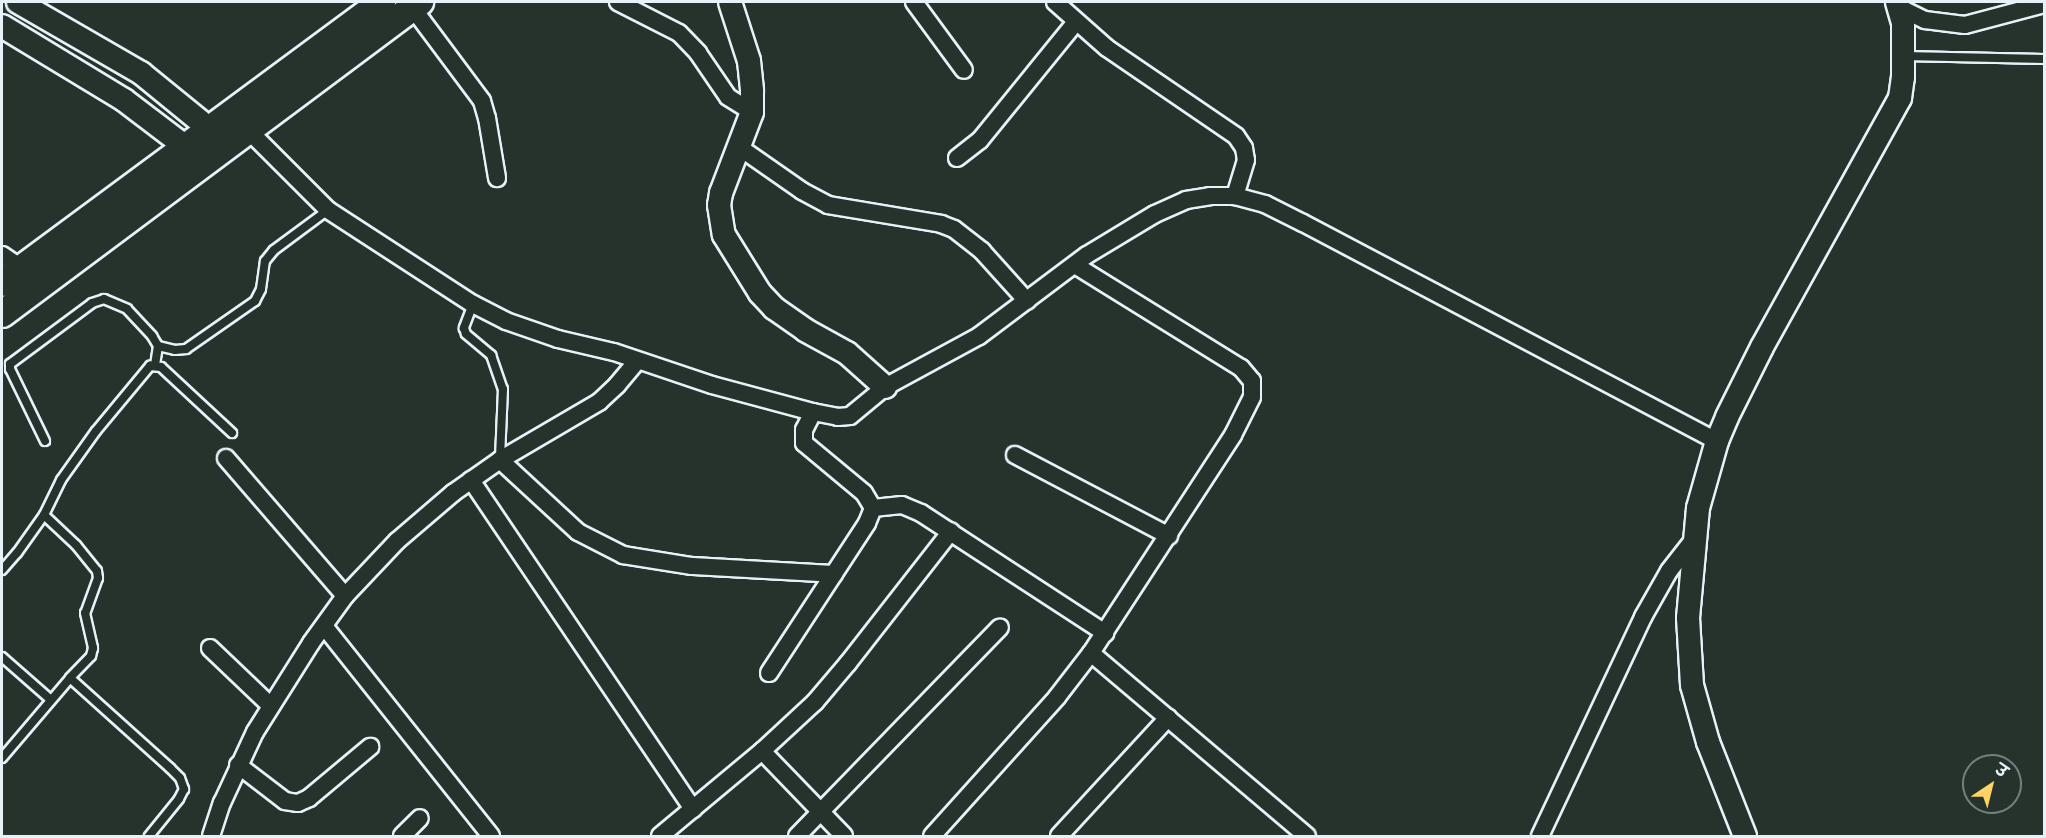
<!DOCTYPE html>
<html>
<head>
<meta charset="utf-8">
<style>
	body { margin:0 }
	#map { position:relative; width:2046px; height:838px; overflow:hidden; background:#26332d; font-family:Caveat,"Playpen Sans Deva",sans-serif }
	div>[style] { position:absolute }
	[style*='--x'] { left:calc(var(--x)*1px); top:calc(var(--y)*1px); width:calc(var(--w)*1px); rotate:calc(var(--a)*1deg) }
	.roads { filter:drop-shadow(2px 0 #e8f1f8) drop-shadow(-2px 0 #e8f1f8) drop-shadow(0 2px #e8f1f8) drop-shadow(0 -2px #e8f1f8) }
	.lane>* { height:8px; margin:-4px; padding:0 4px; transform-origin:4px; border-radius:4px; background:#26332d }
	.street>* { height:16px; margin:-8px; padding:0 8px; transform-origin:8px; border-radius:8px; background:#26332d }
	.secondary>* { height:22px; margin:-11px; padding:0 11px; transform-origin:11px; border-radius:11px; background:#26332d }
	.primary>* { height:26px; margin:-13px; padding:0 13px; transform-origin:13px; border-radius:13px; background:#26332d }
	span { translate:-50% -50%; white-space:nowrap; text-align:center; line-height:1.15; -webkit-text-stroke:4.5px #26332d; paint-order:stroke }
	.frame { position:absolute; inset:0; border:3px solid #e8f1f8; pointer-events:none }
	.north { position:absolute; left:1962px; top:754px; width:60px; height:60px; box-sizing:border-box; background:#26332d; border:2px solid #747f7e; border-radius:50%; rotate:35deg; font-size:16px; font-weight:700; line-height:24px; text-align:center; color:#e8f1f8 }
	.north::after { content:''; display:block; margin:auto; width:21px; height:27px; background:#ffd166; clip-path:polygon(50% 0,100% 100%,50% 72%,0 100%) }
</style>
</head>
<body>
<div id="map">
	<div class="roads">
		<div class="lane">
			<i style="--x:1904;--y:56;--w:140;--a:1.2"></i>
			<i style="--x:473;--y:304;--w:26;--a:111"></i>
			<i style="--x:464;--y:328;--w:6;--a:72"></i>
			<i style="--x:466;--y:334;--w:33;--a:40"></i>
			<i style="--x:491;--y:355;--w:36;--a:71"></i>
			<i style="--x:503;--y:389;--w:70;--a:92.5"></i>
			<i style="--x:158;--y:346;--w:17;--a:13"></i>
			<i style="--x:175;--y:350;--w:11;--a:-5"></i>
			<i style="--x:186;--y:349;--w:84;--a:-34.8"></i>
			<i style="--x:255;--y:301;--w:13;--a:-63"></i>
			<i style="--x:261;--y:289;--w:28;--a:-82"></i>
			<i style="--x:265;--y:261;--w:14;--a:-51"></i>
			<i style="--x:274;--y:250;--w:67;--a:-36.5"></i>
			<i style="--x:45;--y:441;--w:80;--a:-115.9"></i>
			<i style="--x:10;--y:369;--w:5;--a:-90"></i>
			<i style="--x:10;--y:364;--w:102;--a:-36.6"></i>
			<i style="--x:92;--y:303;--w:13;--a:-18"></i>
			<i style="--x:104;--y:299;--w:25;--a:23"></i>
			<i style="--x:127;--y:309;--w:37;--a:47"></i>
			<i style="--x:152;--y:336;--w:12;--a:59"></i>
			<i style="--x:158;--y:346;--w:19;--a:99"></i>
			<i style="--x:44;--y:515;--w:44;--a:43.2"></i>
			<i style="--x:76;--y:545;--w:33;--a:51"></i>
			<i style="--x:97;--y:571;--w:7;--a:82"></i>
			<i style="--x:98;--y:578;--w:37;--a:110"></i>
			<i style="--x:85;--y:613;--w:36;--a:77"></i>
			<i style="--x:93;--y:648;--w:8;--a:104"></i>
			<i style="--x:91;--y:656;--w:30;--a:134"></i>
			<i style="--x:70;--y:678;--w:135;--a:42"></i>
			<i style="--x:170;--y:768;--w:14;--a:45"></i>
			<i style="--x:180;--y:778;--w:12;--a:70"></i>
			<i style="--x:184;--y:789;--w:11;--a:117"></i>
			<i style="--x:179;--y:799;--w:48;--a:129"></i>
			<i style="--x:2;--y:570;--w:23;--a:-49"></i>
			<i style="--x:17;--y:553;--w:47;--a:-54.6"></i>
			<i style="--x:44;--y:515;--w:39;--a:-64"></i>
			<i style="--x:61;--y:480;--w:60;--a:-54.5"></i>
			<i style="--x:96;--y:431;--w:85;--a:-50.3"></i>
			<i style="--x:150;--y:366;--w:11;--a:5"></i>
			<i style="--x:161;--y:367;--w:97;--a:42.9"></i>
			<i style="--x:2;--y:657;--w:64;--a:41.2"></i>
			<i style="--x:2;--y:758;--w:105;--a:-49.6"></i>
		</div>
		<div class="street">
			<i style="--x:618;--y:2;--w:68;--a:26.9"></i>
			<i style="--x:679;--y:33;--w:28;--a:46"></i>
			<i style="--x:698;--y:53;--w:53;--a:55.7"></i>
			<i style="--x:728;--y:97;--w:28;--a:32"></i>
			<i style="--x:914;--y:2;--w:84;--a:53.7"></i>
			<i style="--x:1055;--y:2;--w:69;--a:41.5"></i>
			<i style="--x:1107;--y:48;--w:156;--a:34.3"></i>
			<i style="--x:1236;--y:136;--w:14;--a:56"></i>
			<i style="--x:1244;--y:148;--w:12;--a:81"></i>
			<i style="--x:1246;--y:160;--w:38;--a:107"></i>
			<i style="--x:412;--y:7;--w:117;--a:53.3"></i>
			<i style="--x:482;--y:101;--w:18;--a:74"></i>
			<i style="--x:487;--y:118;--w:61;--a:80.5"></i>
			<i style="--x:1898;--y:7;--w:30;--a:26"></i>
			<i style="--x:1925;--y:20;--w:40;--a:7.1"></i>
			<i style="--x:1965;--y:25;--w:82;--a:-14.9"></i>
			<i style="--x:248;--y:130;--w:113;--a:45"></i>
			<i style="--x:328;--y:210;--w:173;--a:33"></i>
			<i style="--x:473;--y:304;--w:37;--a:27"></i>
			<i style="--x:506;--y:321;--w:55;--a:19.1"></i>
			<i style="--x:558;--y:339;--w:57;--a:13.1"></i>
			<i style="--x:614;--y:352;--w:103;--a:18.6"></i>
			<i style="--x:712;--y:385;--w:105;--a:15"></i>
			<i style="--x:813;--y:412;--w:25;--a:11"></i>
			<i style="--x:838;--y:417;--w:12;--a:-5"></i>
			<i style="--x:850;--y:416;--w:45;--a:-39.6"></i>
			<i style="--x:885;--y:387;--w:107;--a:-28.5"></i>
			<i style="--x:979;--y:336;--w:135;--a:-36.9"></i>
			<i style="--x:1087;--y:255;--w:79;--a:-31.1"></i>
			<i style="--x:1155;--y:214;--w:34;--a:-24"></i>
			<i style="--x:1186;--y:200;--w:24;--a:-9"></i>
			<i style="--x:1210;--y:196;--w:25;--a:0"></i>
			<i style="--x:1235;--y:196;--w:31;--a:15"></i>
			<i style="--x:1265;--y:204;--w:42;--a:26.6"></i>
			<i style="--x:1303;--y:223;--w:468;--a:27.8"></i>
			<i style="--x:739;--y:147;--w:77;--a:34.9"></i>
			<i style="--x:802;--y:191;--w:30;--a:28"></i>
			<i style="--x:828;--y:205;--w:115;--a:9.5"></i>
			<i style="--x:941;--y:224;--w:14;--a:21"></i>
			<i style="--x:954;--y:229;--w:36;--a:38"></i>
			<i style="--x:982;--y:251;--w:67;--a:48"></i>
			<i style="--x:957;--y:158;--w:29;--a:-38"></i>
			<i style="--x:980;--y:140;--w:152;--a:-50.9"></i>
			<i style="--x:2;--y:255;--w:23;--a:34"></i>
			<i style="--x:1015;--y:455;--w:174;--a:27.7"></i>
			<i style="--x:226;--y:458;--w:182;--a:49.2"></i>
			<i style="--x:500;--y:460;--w:106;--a:42.7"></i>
			<i style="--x:578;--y:532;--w:51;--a:27.1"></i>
			<i style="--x:623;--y:555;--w:70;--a:9.1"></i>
			<i style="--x:692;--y:566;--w:142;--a:3.2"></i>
			<i style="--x:471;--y:480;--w:397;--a:56"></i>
			<i style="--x:873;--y:508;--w:29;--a:-6"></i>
			<i style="--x:902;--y:505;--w:21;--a:23"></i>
			<i style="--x:921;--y:513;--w:220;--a:33.1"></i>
			<i style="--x:324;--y:626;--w:268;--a:51.5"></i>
			<i style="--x:210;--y:648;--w:84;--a:43.6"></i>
			<i style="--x:1091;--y:653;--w:283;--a:40.3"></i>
			<i style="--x:769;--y:673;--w:179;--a:-56.8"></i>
			<i style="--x:867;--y:523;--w:16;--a:-68"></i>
			<i style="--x:873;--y:508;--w:17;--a:-121"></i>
			<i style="--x:864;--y:493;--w:78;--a:-140.2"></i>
			<i style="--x:804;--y:443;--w:13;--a:-90"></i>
			<i style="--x:804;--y:430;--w:20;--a:-63"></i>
			<i style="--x:762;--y:751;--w:72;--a:-42.8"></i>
			<i style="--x:815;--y:702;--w:51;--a:-49.8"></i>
			<i style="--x:848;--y:663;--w:167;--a:-52"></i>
			<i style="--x:238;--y:765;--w:59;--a:37.5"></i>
			<i style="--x:285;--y:801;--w:13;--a:9"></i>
			<i style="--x:298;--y:803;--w:12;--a:-24"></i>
			<i style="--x:309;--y:798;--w:80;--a:-39.9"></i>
			<i style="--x:211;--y:836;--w:35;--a:-72"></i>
			<i style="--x:222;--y:803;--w:78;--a:-65.1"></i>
			<i style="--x:255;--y:732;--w:105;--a:-57.8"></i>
			<i style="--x:311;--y:643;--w:58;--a:-54.1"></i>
			<i style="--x:345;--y:596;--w:76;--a:-46.6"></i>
			<i style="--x:397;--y:541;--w:74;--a:-40.6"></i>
			<i style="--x:453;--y:493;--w:57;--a:-35.1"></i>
			<i style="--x:500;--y:460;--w:115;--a:-30.4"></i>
			<i style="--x:599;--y:402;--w:25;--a:-43"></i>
			<i style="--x:617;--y:385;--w:31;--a:-50"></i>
			<i style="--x:402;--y:836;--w:25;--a:-45"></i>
			<i style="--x:660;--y:836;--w:133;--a:-39.8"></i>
			<i style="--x:762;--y:751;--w:118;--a:46"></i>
			<i style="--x:797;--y:836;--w:291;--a:-45.8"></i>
			<i style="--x:932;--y:836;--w:187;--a:-48"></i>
			<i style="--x:1057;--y:697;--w:56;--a:-52.3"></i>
			<i style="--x:1091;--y:653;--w:260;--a:-56.9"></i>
			<i style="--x:1233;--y:435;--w:42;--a:-63.4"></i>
			<i style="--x:1252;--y:397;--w:16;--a:-90"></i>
			<i style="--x:1252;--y:381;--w:17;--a:-130"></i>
			<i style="--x:1241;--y:368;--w:195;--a:-148.2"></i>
			<i style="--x:1059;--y:836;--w:161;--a:-47.3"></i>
			<i style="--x:1540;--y:836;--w:242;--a:-64.8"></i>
			<i style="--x:1643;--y:617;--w:53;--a:-60.5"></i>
			<i style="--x:1669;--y:571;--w:41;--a:-52"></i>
		</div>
		<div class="secondary">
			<i style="--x:18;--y:2;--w:142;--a:30"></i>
			<i style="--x:141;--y:73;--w:90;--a:39.2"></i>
			<i style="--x:730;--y:2;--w:62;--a:72.1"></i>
			<i style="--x:749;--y:61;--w:30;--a:84"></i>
			<i style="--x:752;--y:91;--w:21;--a:90"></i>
			<i style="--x:752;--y:112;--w:87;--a:110.9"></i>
			<i style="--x:721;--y:193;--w:12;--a:99"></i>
			<i style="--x:719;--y:205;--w:30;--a:81"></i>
			<i style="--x:724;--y:235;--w:68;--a:58.2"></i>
			<i style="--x:760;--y:293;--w:21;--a:47"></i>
			<i style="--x:774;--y:308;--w:38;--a:35"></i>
			<i style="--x:805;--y:330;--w:48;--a:28.7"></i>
			<i style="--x:847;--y:353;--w:51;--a:41.8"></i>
			<i style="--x:2;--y:26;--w:143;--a:31.2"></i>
			<i style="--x:124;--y:100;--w:79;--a:37.3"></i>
			<i style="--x:1745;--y:836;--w:101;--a:-111.5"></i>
			<i style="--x:1708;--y:742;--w:59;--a:-105.7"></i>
			<i style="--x:1692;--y:685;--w:67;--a:-93.4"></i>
			<i style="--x:1688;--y:618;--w:110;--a:-84.8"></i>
			<i style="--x:1698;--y:508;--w:70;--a:-74.2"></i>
			<i style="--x:1717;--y:441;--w:26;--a:-67"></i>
			<i style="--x:1727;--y:417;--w:78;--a:-63.4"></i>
			<i style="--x:1762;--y:347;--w:285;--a:-61"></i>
			<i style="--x:1900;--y:98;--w:21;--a:-82"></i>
			<i style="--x:1903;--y:77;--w:54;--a:-90"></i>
			<i style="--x:1903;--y:23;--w:22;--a:-106"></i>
		</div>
		<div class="primary">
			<i style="--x:2;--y:283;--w:473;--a:-36.5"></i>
			<i style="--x:2;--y:314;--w:522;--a:-36.74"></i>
		</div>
	</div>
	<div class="frame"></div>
	<div class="north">उ</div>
</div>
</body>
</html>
